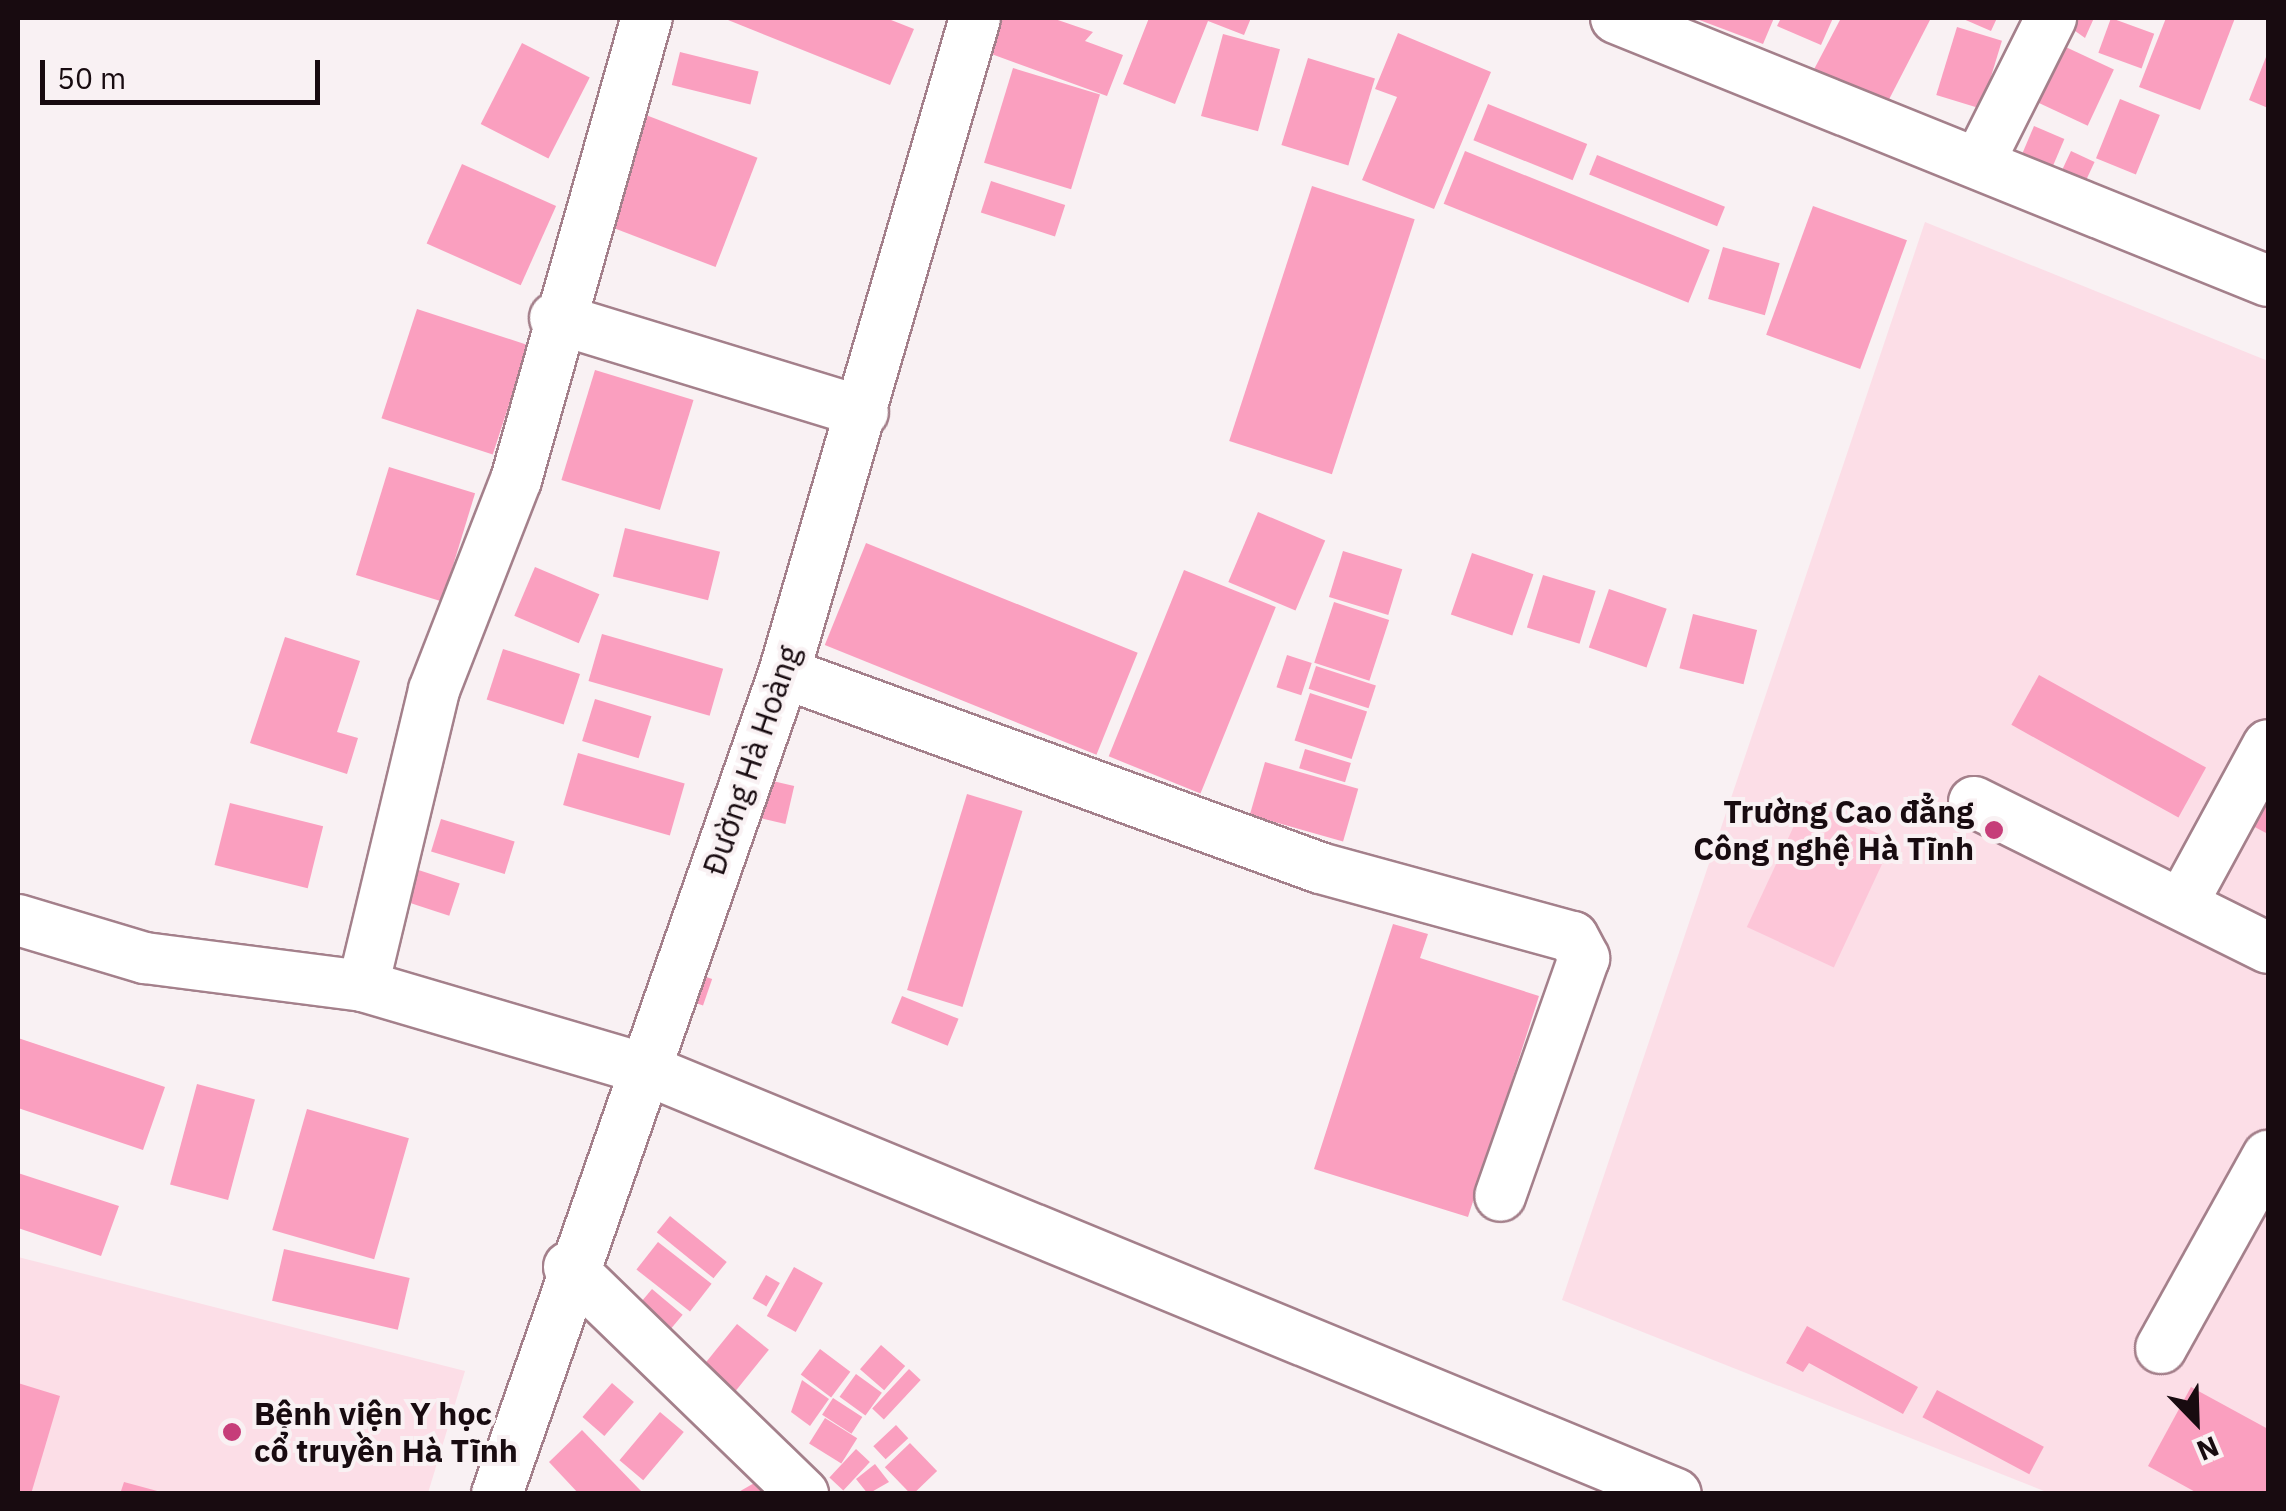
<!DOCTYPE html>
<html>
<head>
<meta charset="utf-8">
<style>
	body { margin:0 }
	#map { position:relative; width:2286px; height:1511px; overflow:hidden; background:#f9f1f3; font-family:"IBM Plex Sans",sans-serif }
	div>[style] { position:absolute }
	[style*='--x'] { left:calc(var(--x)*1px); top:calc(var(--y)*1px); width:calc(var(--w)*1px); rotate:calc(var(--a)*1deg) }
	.built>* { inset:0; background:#fcdee7 }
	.green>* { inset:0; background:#fdc6d8; transform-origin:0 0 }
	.building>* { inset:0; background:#fa9fbf; transform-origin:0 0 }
	.roads { filter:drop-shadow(2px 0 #a4808b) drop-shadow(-2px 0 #a4808b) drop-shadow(0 2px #a4808b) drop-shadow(0 -2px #a4808b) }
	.minor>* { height:50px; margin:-25px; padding:0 25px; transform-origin:25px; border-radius:25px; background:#fff }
	.dots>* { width:28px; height:28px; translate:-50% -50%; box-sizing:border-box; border:5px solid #f9f1f3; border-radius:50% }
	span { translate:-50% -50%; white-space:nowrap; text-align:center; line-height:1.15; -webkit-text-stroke:8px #f9f1f3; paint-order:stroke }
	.street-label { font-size:32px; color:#180b10 }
	.poi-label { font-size:32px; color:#180b10; font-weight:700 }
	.right { translate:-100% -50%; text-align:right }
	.left { translate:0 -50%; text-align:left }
	.frame { position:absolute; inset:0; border:20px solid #180b10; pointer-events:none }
	.north { position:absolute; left:2146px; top:1371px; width:100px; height:100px; -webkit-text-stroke:8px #f9f1f3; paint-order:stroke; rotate:157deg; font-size:28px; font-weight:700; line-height:40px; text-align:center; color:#180b10 }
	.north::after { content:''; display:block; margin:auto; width:35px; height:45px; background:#180b10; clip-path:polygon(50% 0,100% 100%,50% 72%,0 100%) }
	.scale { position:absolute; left:40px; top:60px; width:280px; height:45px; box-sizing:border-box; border:5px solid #180b10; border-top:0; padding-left:12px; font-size:30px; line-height:35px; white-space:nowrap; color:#180b10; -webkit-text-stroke:8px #f9f1f3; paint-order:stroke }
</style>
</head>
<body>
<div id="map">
	<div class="built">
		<i style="clip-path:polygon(1925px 222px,2268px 361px,2268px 1493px,2049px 1493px,1562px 1300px)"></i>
		<i style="clip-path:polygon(18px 1257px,465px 1371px,428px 1493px,18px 1493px)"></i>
	</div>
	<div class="green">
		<i style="left:1806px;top:800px;width:96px;height:140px;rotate:25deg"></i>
	</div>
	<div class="building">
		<i style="clip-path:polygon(723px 18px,886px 18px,914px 29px,890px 85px)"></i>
		<i style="clip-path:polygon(1000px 18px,1052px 18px,1093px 32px,1085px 41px,1123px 55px,1107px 96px,986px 52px)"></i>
		<i style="clip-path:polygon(1149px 18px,1251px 18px,1244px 35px,1208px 21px,1175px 104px,1123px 84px)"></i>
		<i style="clip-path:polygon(1694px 18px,1774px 18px,1763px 44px)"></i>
		<i style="clip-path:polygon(1781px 18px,1833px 18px,1821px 45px,1777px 26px)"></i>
		<i style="clip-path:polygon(1841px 18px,1931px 18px,1882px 113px,1810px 77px)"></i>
		<i style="clip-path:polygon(1961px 18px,1997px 18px,1991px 31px)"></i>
		<i style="clip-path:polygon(2057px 18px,2094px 18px,2085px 38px)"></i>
		<i style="left:2111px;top:18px;width:46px;height:37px;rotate:20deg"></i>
		<i style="clip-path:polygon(2166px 18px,2235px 18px,2200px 110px,2139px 87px)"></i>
		<i style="left:1957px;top:27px;width:47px;height:71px;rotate:17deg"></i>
		<i style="clip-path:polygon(1398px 33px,1491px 72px,1434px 209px,1362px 180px,1397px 97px,1375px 89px)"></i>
		<i style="left:1223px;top:34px;width:59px;height:85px;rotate:15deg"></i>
		<i style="left:2055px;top:42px;width:65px;height:62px;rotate:25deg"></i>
		<i style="left:522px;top:43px;width:76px;height:91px;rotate:27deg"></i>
		<i style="left:680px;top:52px;width:81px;height:34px;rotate:14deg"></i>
		<i style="clip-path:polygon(2268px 52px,2268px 108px,2249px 100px)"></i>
		<i style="left:1308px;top:58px;width:70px;height:91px;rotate:17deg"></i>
		<i style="left:1013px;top:68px;width:91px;height:99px;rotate:17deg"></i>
		<i style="left:2120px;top:99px;width:43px;height:64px;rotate:22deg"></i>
		<i style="left:1488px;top:104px;width:107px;height:39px;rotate:22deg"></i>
		<i style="left:638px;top:112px;width:128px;height:117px;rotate:21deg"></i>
		<i style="left:2034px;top:126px;width:33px;height:44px;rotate:23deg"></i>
		<i style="left:1465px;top:151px;width:264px;height:57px;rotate:22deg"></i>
		<i style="left:2071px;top:151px;width:26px;height:34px;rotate:25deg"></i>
		<i style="left:1597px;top:155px;width:138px;height:21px;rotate:22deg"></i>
		<i style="left:462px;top:164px;width:103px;height:87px;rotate:24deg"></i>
		<i style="left:991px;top:181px;width:78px;height:33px;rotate:18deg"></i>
		<i style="left:1312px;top:186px;width:108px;height:268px;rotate:18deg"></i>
		<i style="left:1813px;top:206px;width:100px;height:137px;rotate:20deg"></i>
		<i style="left:1723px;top:247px;width:59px;height:54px;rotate:16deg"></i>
		<i style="left:417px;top:309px;width:117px;height:115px;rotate:18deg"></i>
		<i style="left:595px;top:370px;width:103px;height:115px;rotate:17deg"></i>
		<i style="left:389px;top:467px;width:90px;height:113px;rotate:17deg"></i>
		<i style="left:1258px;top:512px;width:73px;height:76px;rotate:23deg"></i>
		<i style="left:625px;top:528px;width:98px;height:50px;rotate:14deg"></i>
		<i style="left:866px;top:543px;width:293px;height:110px;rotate:22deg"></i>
		<i style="left:1343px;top:551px;width:62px;height:48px;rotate:17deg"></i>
		<i style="left:1472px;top:553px;width:65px;height:65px;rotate:19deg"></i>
		<i style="left:535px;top:567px;width:70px;height:53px;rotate:23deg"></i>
		<i style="left:1184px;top:570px;width:99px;height:201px;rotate:22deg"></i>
		<i style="left:1543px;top:575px;width:55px;height:55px;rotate:17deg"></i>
		<i style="left:1609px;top:589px;width:61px;height:62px;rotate:19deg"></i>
		<i style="left:1334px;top:602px;width:58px;height:64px;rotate:18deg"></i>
		<i style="left:1693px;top:614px;width:66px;height:56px;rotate:14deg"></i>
		<i style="left:602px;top:634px;width:126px;height:49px;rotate:16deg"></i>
		<i style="clip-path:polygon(285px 637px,360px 661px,337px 732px,358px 738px,347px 774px,250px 743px)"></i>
		<i style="left:503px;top:649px;width:81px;height:53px;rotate:18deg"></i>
		<i style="left:1287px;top:655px;width:26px;height:34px;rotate:18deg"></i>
		<i style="left:1316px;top:666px;width:63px;height:24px;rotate:18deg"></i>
		<i style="left:2039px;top:675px;width:191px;height:57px;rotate:29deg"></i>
		<i style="left:1310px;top:693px;width:60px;height:50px;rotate:18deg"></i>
		<i style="left:595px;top:699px;width:59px;height:44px;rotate:17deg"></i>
		<i style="left:1305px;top:749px;width:48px;height:20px;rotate:17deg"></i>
		<i style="left:578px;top:753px;width:111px;height:54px;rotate:16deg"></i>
		<i style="left:1265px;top:762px;width:97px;height:55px;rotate:16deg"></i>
		<i style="left:764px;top:779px;width:31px;height:39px;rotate:13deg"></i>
		<i style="clip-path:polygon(2268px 783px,2268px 834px,2247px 823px)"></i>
		<i style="left:967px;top:794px;width:58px;height:205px;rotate:17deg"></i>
		<i style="left:230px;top:803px;width:96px;height:64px;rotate:14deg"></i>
		<i style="left:441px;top:819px;width:77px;height:34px;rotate:17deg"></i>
		<i style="left:397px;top:863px;width:66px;height:34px;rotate:18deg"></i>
		<i style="clip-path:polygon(1393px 924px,1428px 934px,1420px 958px,1539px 996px,1468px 1217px,1314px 1169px)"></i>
		<i style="left:680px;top:968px;width:34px;height:28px;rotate:19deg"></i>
		<i style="left:902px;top:996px;width:61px;height:29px;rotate:22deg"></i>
		<i style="clip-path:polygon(18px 1038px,165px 1087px,143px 1150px,18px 1108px)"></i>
		<i style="left:197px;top:1084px;width:60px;height:104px;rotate:15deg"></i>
		<i style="left:307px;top:1109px;width:106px;height:126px;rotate:16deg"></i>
		<i style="clip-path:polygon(18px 1173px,119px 1206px,101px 1256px,18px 1228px)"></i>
		<i style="left:670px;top:1216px;width:73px;height:21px;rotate:39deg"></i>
		<i style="left:658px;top:1242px;width:68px;height:35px;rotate:38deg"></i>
		<i style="left:284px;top:1249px;width:129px;height:53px;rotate:13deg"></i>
		<i style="left:794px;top:1267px;width:33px;height:56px;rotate:29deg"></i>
		<i style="left:766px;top:1275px;width:16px;height:27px;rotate:30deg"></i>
		<i style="left:652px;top:1289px;width:40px;height:28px;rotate:40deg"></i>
		<i style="left:737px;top:1324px;width:41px;height:58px;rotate:39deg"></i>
		<i style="clip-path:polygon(1807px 1326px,1918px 1387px,1903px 1414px,1809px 1363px,1803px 1372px,1786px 1363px)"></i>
		<i style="left:881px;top:1345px;width:32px;height:32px;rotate:41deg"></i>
		<i style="left:820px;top:1349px;width:38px;height:32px;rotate:37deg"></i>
		<i style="left:909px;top:1369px;width:16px;height:54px;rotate:43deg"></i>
		<i style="left:856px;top:1374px;width:32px;height:28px;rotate:36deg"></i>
		<i style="clip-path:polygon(802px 1380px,829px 1399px,810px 1426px,791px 1412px)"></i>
		<i style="clip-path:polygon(18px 1383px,60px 1396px,31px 1494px,18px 1494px)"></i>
		<i style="left:612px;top:1383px;width:29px;height:45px;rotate:41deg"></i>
		<i style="clip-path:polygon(2191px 1387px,2268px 1429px,2268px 1494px,2199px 1494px,2148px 1466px)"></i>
		<i style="left:1937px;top:1390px;width:121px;height:31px;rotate:28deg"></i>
		<i style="left:833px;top:1398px;width:35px;height:20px;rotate:33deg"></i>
		<i style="left:660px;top:1412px;width:31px;height:63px;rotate:40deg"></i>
		<i style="left:825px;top:1418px;width:38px;height:30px;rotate:32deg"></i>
		<i style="left:896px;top:1425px;width:18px;height:31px;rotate:47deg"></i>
		<i style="clip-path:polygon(582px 1430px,641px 1491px,639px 1494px,579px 1494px,549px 1462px)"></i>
		<i style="left:910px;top:1443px;width:39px;height:35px;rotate:46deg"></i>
		<i style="left:856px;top:1449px;width:19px;height:39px;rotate:43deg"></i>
		<i style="clip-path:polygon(875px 1464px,889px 1482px,868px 1494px,856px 1479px)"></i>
		<i style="clip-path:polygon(765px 1477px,765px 1494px,735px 1494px)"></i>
		<i style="clip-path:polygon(124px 1482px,161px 1492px,161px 1494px,120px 1494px)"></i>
	</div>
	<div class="roads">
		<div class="minor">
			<i style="--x:1616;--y:18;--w:703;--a:21.97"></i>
			<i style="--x:1980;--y:160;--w:159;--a:-63.4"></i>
			<i style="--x:555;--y:318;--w:322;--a:17"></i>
			<i style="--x:784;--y:673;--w:570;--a:19.99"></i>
			<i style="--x:1320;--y:868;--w:262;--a:15.3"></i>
			<i style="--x:1573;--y:937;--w:24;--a:62"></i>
			<i style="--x:1584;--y:958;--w:252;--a:109.4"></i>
			<i style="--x:1974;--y:802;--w:328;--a:26.4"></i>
			<i style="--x:2184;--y:900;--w:176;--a:-61.5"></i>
			<i style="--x:18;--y:920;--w:133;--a:16.7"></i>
			<i style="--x:145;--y:958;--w:220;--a:7.3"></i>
			<i style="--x:363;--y:986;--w:291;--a:16.4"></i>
			<i style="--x:642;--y:1068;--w:1118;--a:22.39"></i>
			<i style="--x:363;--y:986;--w:304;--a:-76.5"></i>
			<i style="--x:434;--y:690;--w:225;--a:-68.7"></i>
			<i style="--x:516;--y:480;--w:480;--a:-74.2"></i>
			<i style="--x:569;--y:1267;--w:326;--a:44.1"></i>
			<i style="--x:2161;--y:1348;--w:220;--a:-60.9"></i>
			<i style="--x:497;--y:1494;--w:870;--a:-70.73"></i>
			<i style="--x:784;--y:673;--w:682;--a:-73.74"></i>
		</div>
	</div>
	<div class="dots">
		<i style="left:1994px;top:830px;background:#c63d79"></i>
		<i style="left:232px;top:1432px;background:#c63d79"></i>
	</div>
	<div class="street-label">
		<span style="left:751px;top:760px;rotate:-71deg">Đường Hà Hoàng</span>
	</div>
	<div class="poi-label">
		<span class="right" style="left:1974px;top:830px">Trường Cao đẳng<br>Công nghệ Hà Tĩnh</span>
		<span class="left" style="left:254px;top:1432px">Bệnh viện Y học<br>cổ truyền Hà Tĩnh</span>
	</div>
	<div class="frame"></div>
	<div class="north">N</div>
	<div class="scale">50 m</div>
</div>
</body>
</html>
